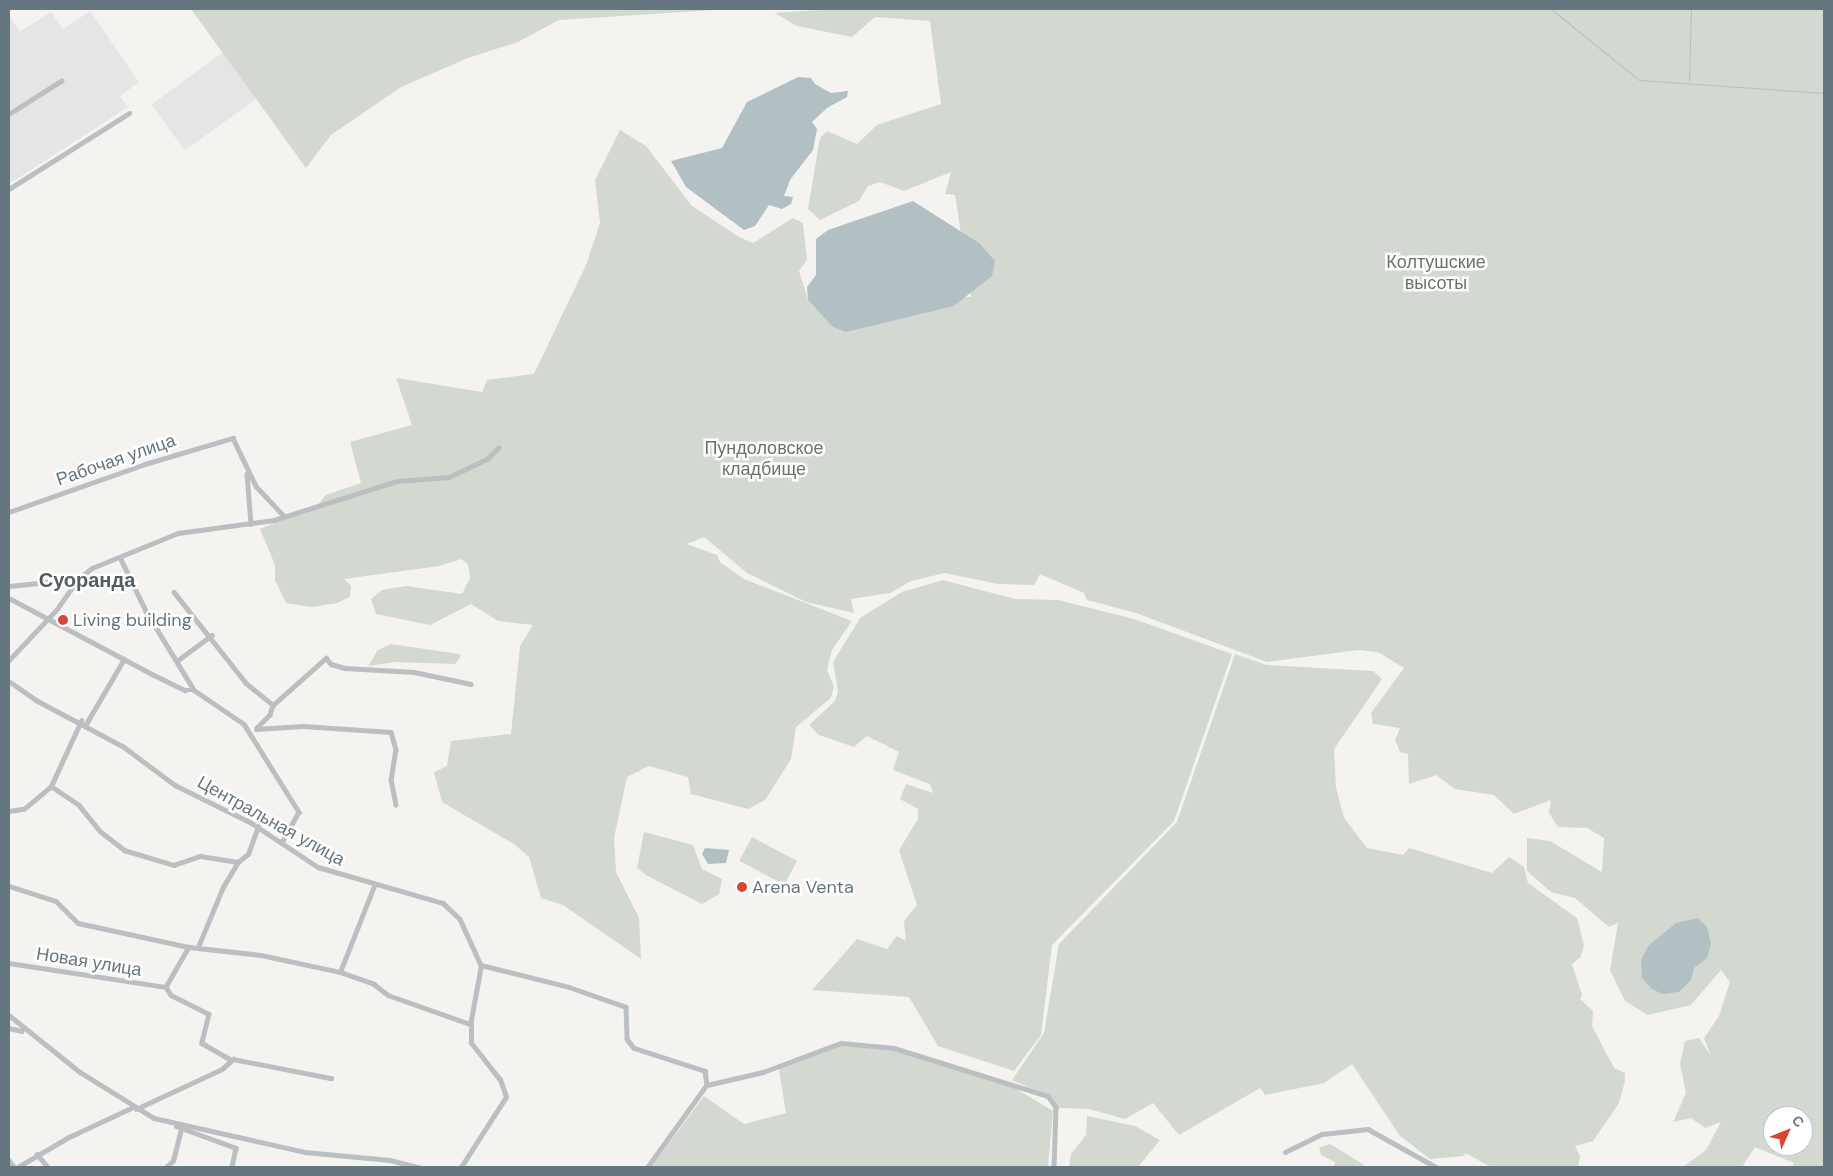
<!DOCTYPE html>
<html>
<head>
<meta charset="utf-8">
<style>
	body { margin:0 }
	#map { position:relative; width:1833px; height:1176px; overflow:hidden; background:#f4f3f0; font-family:"DM Sans",sans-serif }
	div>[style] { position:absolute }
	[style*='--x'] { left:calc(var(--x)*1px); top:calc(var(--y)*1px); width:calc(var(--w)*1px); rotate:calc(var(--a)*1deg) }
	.built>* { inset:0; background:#e4e5e4; transform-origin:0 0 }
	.green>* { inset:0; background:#d3d8d0; transform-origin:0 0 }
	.water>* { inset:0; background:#b3c0c3 }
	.stream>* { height:1px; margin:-0.5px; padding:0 0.5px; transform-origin:0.5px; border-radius:0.5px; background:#b3c0c3 }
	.minor>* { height:4.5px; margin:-2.25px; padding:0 2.25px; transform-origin:2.25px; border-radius:2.25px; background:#bbbfc2 }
	.dots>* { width:14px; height:14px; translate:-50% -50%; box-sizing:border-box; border:2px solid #fff; border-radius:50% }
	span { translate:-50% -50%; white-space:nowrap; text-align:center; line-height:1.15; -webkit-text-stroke:5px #fff; paint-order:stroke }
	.park-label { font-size:18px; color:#697663 }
	.street-label { font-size:18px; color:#65767f }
	.poi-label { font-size:18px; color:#65767f }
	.left { translate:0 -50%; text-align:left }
	.quarter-label { font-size:20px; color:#525e64; font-weight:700 }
	.frame { position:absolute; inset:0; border:10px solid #65767f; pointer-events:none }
	.north { position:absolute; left:1763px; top:1106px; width:50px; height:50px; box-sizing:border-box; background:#fff; border:1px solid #c1c8cc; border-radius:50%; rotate:46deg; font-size:14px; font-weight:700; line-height:20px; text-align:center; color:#65767f }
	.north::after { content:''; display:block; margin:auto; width:18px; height:22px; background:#d44830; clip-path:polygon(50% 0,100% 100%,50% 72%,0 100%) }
</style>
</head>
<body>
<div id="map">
	<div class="built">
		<i style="clip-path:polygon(90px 11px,139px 82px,120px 96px,128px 107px,9px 184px,9px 15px,20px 32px,51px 12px,63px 29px)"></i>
		<i style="left:225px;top:51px;width:57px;height:91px;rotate:54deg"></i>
	</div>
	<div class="green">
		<i style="clip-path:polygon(191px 9px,730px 9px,559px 20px,518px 42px,468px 58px,401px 87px,331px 135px,306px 168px)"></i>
		<i style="clip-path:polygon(evenodd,832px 9px,1824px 9px,1824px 1167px,1793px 1167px,1794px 1163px,1755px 1147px,1742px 1167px,1683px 1167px,1706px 1150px,1721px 1122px,1705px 1128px,1691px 1118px,1673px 1122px,1686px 1093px,1680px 1064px,1685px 1041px,1699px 1038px,1711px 1056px,1704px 1038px,1719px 1016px,1730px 982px,1721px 970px,1691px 1005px,1648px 1015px,1625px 1001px,1610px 970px,1618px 923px,1609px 927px,1575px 898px,1551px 892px,1527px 871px,1527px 838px,1550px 841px,1602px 872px,1604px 838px,1587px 828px,1558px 827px,1549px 813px,1551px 800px,1514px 814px,1494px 795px,1455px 789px,1436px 775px,1409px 784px,1408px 754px,1400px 752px,1395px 740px,1400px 728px,1373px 724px,1371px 713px,1404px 668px,1378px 652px,1358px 650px,1267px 662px,1136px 613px,1087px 600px,1084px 593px,1040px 574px,1034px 585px,998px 584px,945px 573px,911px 581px,890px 593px,851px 599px,854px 613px,806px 602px,747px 573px,704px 537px,687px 544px,717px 555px,720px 562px,744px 579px,852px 621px,832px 650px,827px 670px,834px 686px,831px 698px,796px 727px,791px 759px,765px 800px,748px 809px,691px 794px,688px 777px,649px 766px,627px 777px,614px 838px,616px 872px,639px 918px,641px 959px,563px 905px,541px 898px,529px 857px,514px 844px,442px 802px,434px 772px,447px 766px,451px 741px,511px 734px,520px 646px,533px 625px,498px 621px,471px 604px,430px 625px,376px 614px,371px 599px,382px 590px,406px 586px,462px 594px,470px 578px,468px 564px,461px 559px,439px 566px,344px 579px,351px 586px,350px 597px,337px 603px,312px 607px,286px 603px,275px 580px,275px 565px,260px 529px,317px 506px,326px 495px,361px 483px,350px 442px,412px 425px,396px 378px,482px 392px,487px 380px,534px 374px,586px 265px,600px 223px,595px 180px,620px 130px,646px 146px,692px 206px,739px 237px,753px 243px,793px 218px,803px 223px,807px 260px,799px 271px,808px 300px,971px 297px,955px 195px,945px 194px,951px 172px,904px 191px,880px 182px,868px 186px,859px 201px,820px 220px,808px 209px,820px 138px,827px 131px,857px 144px,877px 125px,941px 104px,930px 21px,875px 17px,852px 37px,797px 26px,775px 13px,832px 9px,1773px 1116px,1803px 1116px,1803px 1146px,1773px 1146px,1773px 1116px)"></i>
		<i style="clip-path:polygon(943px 580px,1015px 599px,1058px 600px,1134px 619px,1232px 654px,1174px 821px,1052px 945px,1041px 1035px,1014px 1071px,938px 1046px,909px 997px,812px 990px,857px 939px,887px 949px,897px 936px,906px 941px,904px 921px,917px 905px,899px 850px,918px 819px,918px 809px,900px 799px,906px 784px,933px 793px,930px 784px,893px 770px,899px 752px,867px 736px,854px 747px,819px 735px,809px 725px,835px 701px,838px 692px,833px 662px,860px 618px,902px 592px)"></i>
		<i style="clip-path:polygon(391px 644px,459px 654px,461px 656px,455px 664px,394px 662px,368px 666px,378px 650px)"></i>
		<i style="clip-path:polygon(1235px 654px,1266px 665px,1373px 671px,1382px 679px,1334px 749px,1336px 788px,1344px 818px,1367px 848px,1403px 855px,1409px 848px,1492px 873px,1509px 857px,1524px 867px,1528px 883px,1577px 918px,1584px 946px,1580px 958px,1572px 964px,1582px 995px,1580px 999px,1593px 1011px,1592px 1026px,1614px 1068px,1625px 1073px,1625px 1081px,1619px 1103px,1593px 1141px,1575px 1146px,1580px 1156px,1578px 1167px,1491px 1167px,1465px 1153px,1464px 1156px,1430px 1159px,1400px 1136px,1352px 1064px,1324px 1083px,1265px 1095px,1260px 1088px,1179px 1135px,1153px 1103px,1125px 1119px,1089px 1109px,1060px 1108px,1046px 1095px,1012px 1080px,1044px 1033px,1059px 944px,1177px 822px)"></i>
		<i style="clip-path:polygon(644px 832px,693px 845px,702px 869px,722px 879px,719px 894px,702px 904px,646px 875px,637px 868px)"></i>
		<i style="left:752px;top:837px;width:51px;height:27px;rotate:28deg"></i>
		<i style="clip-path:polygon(840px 1046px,895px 1050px,1008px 1084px,1053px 1111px,1048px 1167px,651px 1167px,704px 1096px,744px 1124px,786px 1113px,779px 1069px)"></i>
		<i style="clip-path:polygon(1087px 1116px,1135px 1126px,1160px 1140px,1138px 1167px,1069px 1167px,1071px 1154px,1086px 1135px)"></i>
		<i style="clip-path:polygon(1330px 1144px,1363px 1164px,1364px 1167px,1334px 1167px,1335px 1162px,1321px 1155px,1319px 1148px)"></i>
	</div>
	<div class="water">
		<i style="clip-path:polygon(798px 77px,811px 78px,815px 84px,831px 93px,848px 91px,847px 97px,827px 108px,812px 122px,817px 129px,813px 150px,790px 180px,784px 196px,793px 197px,791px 204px,782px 209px,769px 205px,755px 226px,744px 230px,686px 187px,671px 161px,722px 148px,747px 102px)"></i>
		<i style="clip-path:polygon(913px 201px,979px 243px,995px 261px,992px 276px,954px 306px,846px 332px,833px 327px,808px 300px,807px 287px,816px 275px,816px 239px,828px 230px)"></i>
		<i style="clip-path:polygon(705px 848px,729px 850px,726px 863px,708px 864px,702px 854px)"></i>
		<i style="clip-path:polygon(1698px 918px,1707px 927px,1711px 944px,1707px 958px,1694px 968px,1691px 980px,1679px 992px,1662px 994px,1652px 989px,1642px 978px,1641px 960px,1648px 946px,1676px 923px)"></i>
	</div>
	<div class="stream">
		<i style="--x:1551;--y:9;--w:113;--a:38.9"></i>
		<i style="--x:1639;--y:80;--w:185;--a:4"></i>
		<i style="--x:1689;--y:81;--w:72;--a:-88.4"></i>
	</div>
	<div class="minor">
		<i style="--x:9;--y:114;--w:62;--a:-32.4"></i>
		<i style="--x:9;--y:189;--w:142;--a:-32.3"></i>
		<i style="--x:247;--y:474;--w:50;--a:85.4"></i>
		<i style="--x:9;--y:512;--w:144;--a:-19.4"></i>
		<i style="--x:145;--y:464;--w:92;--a:-16.5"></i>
		<i style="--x:233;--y:438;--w:53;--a:64.4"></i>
		<i style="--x:256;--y:486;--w:41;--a:47"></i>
		<i style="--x:120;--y:557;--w:60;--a:64.3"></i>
		<i style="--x:146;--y:611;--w:92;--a:58.7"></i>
		<i style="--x:9;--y:586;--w:69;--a:-5.8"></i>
		<i style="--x:78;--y:579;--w:18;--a:-38"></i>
		<i style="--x:92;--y:568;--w:93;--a:-22.1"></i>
		<i style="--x:178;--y:533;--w:97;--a:-7.7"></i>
		<i style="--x:274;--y:520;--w:129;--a:-17.6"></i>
		<i style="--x:397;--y:481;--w:52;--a:-4.4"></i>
		<i style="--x:449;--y:477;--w:42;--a:-25.3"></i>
		<i style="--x:487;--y:459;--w:16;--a:-45"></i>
		<i style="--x:174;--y:592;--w:116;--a:51.6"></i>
		<i style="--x:246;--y:683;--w:35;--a:39"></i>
		<i style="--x:273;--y:705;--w:10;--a:107"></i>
		<i style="--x:270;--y:715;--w:18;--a:135"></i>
		<i style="--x:9;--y:598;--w:162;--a:28"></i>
		<i style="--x:152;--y:674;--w:37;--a:26"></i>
		<i style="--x:185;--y:690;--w:9;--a:0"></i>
		<i style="--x:194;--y:690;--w:60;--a:34.2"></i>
		<i style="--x:244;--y:724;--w:104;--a:58"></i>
		<i style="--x:299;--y:812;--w:35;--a:119"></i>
		<i style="--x:9;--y:660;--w:70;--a:-46.7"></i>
		<i style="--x:57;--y:609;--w:37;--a:-55"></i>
		<i style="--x:178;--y:660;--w:42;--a:-36.3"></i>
		<i style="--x:9;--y:681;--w:33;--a:35"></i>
		<i style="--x:36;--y:700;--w:100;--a:28.1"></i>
		<i style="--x:124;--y:747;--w:64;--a:36.7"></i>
		<i style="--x:175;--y:785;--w:84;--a:26.3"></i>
		<i style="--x:250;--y:822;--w:82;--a:33.5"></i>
		<i style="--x:318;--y:867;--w:130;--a:16.1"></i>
		<i style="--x:443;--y:903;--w:23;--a:43"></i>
		<i style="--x:460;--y:919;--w:51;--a:65.5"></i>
		<i style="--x:273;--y:705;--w:71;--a:-41.6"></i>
		<i style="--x:326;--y:658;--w:8;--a:50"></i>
		<i style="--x:331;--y:664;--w:15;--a:16"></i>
		<i style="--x:345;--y:668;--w:69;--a:3.3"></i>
		<i style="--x:414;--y:672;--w:58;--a:11.9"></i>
		<i style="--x:86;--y:724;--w:75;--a:-59.7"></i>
		<i style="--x:256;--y:729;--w:47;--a:-3.7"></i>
		<i style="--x:303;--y:726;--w:88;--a:3.9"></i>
		<i style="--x:391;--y:732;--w:18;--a:74"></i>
		<i style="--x:396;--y:749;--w:30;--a:99"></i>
		<i style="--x:391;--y:779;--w:26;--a:79"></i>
		<i style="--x:51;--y:786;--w:34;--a:34"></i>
		<i style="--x:79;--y:805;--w:33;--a:51"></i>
		<i style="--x:100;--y:831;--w:31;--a:38"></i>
		<i style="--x:124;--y:850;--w:52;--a:16.7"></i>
		<i style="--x:174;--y:865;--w:28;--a:-19"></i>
		<i style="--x:200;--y:856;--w:38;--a:9"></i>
		<i style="--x:238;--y:862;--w:13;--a:-39"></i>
		<i style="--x:248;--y:854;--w:29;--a:-70"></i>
		<i style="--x:9;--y:811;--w:15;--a:-8"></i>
		<i style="--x:24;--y:809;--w:35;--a:-40"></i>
		<i style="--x:51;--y:786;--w:72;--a:-65.2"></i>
		<i style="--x:9;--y:886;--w:49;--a:17.7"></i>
		<i style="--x:56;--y:901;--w:31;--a:45"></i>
		<i style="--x:78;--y:923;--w:114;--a:12.2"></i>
		<i style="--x:189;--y:947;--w:72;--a:6.3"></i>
		<i style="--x:261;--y:955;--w:81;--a:12.1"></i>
		<i style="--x:340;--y:972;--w:36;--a:19"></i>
		<i style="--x:374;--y:984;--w:18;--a:38"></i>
		<i style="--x:388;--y:995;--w:87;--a:19.5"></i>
		<i style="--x:189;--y:947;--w:46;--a:119.9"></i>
		<i style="--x:166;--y:987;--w:9;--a:58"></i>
		<i style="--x:171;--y:995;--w:42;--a:26.6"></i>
		<i style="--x:209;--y:1014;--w:30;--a:104"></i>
		<i style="--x:202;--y:1043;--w:34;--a:30"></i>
		<i style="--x:198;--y:947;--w:65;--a:-67.4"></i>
		<i style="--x:223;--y:887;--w:29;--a:-59"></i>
		<i style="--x:9;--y:963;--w:159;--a:8.7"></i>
		<i style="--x:481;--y:965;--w:91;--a:14"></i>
		<i style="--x:569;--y:987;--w:60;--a:19.3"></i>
		<i style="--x:626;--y:1007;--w:32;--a:88"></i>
		<i style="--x:627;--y:1039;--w:11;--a:52"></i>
		<i style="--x:634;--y:1048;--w:75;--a:17.9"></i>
		<i style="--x:705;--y:1071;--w:14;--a:82"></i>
		<i style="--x:707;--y:1085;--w:101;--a:125.7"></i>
		<i style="--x:340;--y:972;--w:92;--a:-68.4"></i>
		<i style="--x:9;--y:1015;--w:91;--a:38.8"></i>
		<i style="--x:80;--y:1072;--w:87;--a:31.9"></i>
		<i style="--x:154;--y:1118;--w:155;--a:12.7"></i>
		<i style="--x:305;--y:1152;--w:85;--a:5.4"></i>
		<i style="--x:390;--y:1160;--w:30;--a:14"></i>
		<i style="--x:9;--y:1028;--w:13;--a:13"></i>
		<i style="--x:707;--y:1085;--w:57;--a:-13.1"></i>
		<i style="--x:763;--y:1072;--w:83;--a:-20.4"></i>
		<i style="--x:841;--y:1043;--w:53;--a:5.4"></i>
		<i style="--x:894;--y:1048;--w:161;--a:17.3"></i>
		<i style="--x:1048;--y:1096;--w:14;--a:54"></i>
		<i style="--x:1056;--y:1107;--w:60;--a:91.9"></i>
		<i style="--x:136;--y:1109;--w:95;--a:-24.9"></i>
		<i style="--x:222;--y:1069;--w:15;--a:-42"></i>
		<i style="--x:233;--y:1059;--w:100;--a:11"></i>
		<i style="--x:176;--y:1126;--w:64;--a:20.1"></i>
		<i style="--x:236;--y:1148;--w:19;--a:102"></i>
		<i style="--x:1285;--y:1152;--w:41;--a:-25.9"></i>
		<i style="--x:1322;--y:1134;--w:46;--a:-6.2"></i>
		<i style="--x:1368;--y:1129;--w:78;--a:29.2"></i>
		<i style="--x:37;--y:1154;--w:17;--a:50"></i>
		<i style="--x:9;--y:1160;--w:9;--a:54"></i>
		<i style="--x:18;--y:1167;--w:59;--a:-30.5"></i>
		<i style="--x:69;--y:1137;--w:71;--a:-25.1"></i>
		<i style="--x:166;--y:1167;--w:9;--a:-41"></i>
		<i style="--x:173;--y:1161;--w:33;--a:-76"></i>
		<i style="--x:461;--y:1167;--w:83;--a:-57.3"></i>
		<i style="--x:506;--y:1097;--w:18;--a:-109"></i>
		<i style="--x:500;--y:1080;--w:47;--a:-128.1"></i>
		<i style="--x:471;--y:1043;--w:23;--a:-90"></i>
		<i style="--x:471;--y:1020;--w:56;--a:-79.7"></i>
	</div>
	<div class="dots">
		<i style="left:63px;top:620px;background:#d44830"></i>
		<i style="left:742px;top:887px;background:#d44830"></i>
	</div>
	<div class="park-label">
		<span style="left:1436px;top:273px">Колтушские<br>высоты</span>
		<span style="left:764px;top:459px">Пундоловское<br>кладбище</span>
	</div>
	<div class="street-label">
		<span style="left:116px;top:460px;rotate:-19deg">Рабочая улица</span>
		<span style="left:271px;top:821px;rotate:29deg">Центральная улица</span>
		<span style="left:89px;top:962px;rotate:9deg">Новая улица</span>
	</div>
	<div class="poi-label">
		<span class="left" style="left:73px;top:620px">Living building</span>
		<span class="left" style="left:752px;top:887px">Arena Venta</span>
	</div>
	<div class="quarter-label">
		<span style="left:87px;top:580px">Суоранда</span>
	</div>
	<div class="frame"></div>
	<div class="north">С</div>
</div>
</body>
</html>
